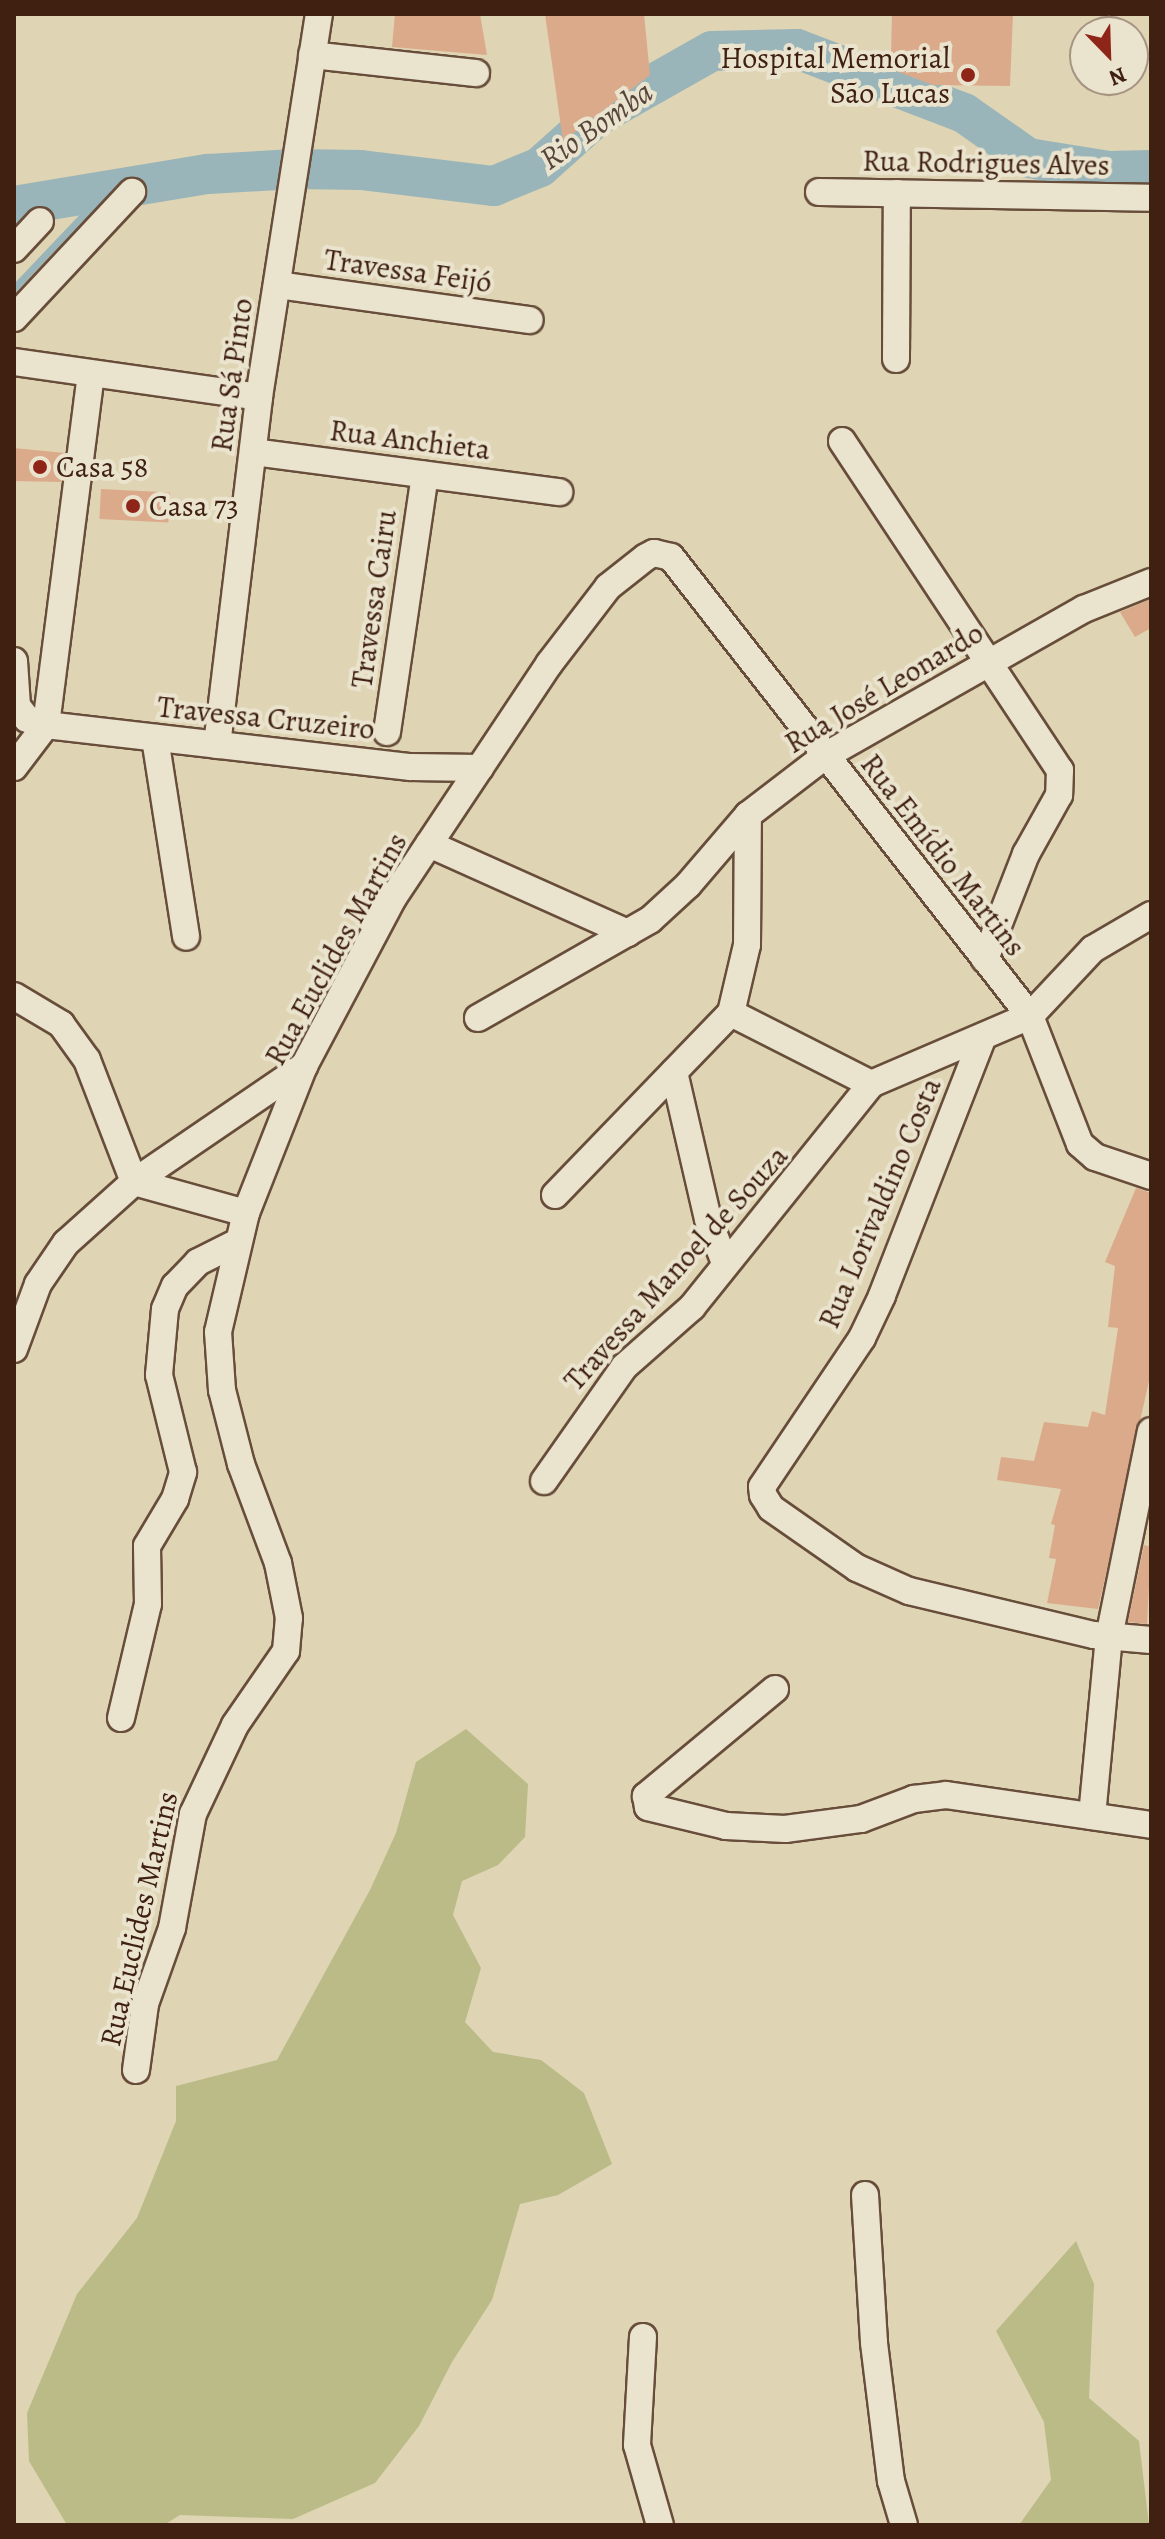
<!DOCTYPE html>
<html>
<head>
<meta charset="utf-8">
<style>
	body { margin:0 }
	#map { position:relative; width:1165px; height:2539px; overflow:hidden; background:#dfd4b3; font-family:Alegreya,serif }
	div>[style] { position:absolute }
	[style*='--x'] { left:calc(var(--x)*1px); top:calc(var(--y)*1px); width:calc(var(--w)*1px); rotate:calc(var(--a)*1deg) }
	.green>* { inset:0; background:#babb87 }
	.stream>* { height:7px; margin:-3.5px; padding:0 3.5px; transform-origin:3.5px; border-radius:3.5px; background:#9ab5b9 }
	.river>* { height:40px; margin:-20px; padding:0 20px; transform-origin:20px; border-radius:20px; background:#9ab5b9 }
	.building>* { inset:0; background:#dbaa8a; transform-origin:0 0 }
	.roads { filter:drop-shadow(2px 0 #674d3a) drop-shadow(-2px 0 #674d3a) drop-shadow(0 2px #674d3a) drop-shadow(0 -2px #674d3a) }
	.minor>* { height:26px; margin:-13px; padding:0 13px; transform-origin:13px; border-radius:13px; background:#eae3ce }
	.dots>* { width:22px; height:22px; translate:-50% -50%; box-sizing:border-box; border:4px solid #eae3ce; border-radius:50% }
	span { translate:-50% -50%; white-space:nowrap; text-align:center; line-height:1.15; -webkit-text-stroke:8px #eae3ce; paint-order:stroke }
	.poi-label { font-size:30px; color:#3f2011 }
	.right { translate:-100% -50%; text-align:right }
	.left { translate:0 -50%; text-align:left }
	.street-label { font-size:30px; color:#3f2011 }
	.water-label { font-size:32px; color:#56453b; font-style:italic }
	.frame { position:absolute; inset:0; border:16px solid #3f2011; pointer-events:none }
	.north { position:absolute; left:1069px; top:16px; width:80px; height:80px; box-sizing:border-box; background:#eae3ce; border:2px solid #a69582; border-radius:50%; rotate:157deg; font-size:22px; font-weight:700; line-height:32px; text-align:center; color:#3f2011 }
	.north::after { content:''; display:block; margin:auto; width:28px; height:36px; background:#8f2418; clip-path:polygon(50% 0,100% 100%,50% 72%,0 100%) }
</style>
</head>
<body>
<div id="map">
	<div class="green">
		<i style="clip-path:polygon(466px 1729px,528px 1784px,525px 1837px,498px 1865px,462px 1881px,453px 1915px,481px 1968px,465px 2022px,493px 2052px,541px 2060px,584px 2093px,612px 2164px,558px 2195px,520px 2204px,492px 2300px,452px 2362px,419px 2426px,375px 2483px,293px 2519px,180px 2515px,164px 2525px,67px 2525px,29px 2461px,27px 2413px,77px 2294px,137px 2218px,176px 2121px,176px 2086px,277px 2060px,370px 1890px,396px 1833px,416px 1762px)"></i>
		<i style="clip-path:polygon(1076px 2241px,1094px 2284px,1089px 2398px,1139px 2441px,1149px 2525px,1019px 2525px,1051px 2480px,1044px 2422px,996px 2331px)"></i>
	</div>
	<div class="stream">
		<i style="--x:14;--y:288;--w:134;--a:-46.5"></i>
	</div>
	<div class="river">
		<i style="--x:14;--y:206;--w:197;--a:-9.4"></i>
		<i style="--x:208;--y:174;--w:86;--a:-3.3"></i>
		<i style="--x:294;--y:169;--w:67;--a:0.9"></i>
		<i style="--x:361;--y:170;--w:134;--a:6.9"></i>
		<i style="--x:494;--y:186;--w:50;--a:-22.4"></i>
		<i style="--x:540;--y:167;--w:76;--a:-41.8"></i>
		<i style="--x:597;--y:116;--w:132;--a:-29.5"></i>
		<i style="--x:712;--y:51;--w:85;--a:-1.3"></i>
		<i style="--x:797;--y:49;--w:179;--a:21"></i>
		<i style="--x:964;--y:113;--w:78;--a:35.1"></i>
		<i style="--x:1028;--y:158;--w:82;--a:9.1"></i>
		<i style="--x:1109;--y:171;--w:42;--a:-1.4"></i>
	</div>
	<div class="building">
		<i style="clip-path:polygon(395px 14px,480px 14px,487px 55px,392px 47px)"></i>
		<i style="clip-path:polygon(545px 14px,644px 14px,650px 75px,563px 141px)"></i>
		<i style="clip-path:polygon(892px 14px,1013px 14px,1010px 86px,933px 85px,858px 57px,891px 55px)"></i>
		<i style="clip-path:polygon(14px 448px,65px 453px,61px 482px,14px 481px)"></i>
		<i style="left:101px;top:489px;width:69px;height:30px;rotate:3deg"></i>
		<i style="clip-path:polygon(1151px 599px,1151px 628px,1135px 637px,1120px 612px)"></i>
		<i style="clip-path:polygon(1136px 1188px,1151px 1193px,1151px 1372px,1098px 1609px,1047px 1603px,1056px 1559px,1049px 1558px,1055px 1525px,1051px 1524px,1061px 1489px,997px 1480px,1001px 1457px,1034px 1461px,1044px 1422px,1088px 1427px,1092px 1411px,1105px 1415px,1118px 1328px,1108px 1327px,1115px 1266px,1105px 1262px)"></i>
		<i style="clip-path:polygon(1144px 1545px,1151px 1547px,1147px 1624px,1128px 1622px)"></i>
	</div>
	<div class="roads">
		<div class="minor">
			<i style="--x:312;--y:55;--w:165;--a:6.3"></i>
			<i style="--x:819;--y:192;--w:332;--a:1"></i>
			<i style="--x:14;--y:249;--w:38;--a:-47"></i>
			<i style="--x:277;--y:285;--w:255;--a:7.9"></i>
			<i style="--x:14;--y:318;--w:173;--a:-46.9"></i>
			<i style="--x:896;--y:359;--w:166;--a:-89.7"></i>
			<i style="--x:14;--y:362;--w:247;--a:8.1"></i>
			<i style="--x:842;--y:441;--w:395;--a:56.5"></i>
			<i style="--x:1060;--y:770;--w:25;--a:92"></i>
			<i style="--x:1059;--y:795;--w:68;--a:119.2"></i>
			<i style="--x:1026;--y:854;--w:113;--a:111.3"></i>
			<i style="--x:254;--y:452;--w:308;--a:7.5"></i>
			<i style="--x:14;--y:661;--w:45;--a:86.2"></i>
			<i style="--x:17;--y:706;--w:16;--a:52"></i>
			<i style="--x:27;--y:719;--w:20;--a:18"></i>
			<i style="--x:46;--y:725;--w:367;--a:6.6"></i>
			<i style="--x:411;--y:767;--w:69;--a:0.8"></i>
			<i style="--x:387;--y:732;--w:260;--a:-81.6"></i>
			<i style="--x:155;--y:738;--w:201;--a:81.1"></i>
			<i style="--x:217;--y:745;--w:351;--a:-83.1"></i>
			<i style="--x:259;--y:397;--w:388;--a:-81.1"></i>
			<i style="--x:14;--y:767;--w:53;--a:-52.7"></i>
			<i style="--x:46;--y:725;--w:353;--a:-82.7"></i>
			<i style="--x:429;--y:844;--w:218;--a:24.1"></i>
			<i style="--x:14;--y:996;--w:55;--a:30.8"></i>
			<i style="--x:61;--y:1024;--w:44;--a:54.2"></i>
			<i style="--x:87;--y:1060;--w:131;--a:68.9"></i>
			<i style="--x:134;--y:1182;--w:116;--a:15.5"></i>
			<i style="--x:731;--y:1013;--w:157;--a:26.9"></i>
			<i style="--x:478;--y:1018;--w:198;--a:-29.7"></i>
			<i style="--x:650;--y:920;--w:52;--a:-42.6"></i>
			<i style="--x:688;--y:885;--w:92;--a:-49.4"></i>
			<i style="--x:748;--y:815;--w:97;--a:-37.5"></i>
			<i style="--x:825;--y:756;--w:298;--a:-29.6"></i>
			<i style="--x:1084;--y:609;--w:72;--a:-21.9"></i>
			<i style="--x:982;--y:1039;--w:276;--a:111.3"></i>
			<i style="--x:882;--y:1296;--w:47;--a:115.5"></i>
			<i style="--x:862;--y:1338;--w:179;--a:123.9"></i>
			<i style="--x:762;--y:1487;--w:8;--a:83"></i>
			<i style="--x:763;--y:1495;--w:15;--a:58"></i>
			<i style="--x:771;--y:1508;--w:105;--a:34.9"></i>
			<i style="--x:857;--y:1568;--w:57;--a:23.9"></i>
			<i style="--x:909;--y:1591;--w:190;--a:13.4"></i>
			<i style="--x:1094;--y:1635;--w:57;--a:5"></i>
			<i style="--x:674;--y:1072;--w:151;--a:77"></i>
			<i style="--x:708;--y:1219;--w:47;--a:68.9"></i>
			<i style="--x:555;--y:1195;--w:253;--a:-46"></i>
			<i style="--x:731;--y:1013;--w:70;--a:-76.8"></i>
			<i style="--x:747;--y:945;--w:130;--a:-89.6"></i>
			<i style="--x:14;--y:1349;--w:69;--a:-69.7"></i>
			<i style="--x:38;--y:1284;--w:50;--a:-55.7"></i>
			<i style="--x:66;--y:1243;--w:91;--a:-41.9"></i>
			<i style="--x:134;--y:1182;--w:206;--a:-34.3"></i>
			<i style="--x:544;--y:1481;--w:139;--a:-54.9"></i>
			<i style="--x:624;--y:1367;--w:91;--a:-41.4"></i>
			<i style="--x:692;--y:1307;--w:286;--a:-51.2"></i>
			<i style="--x:871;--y:1084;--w:173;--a:-23.2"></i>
			<i style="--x:1030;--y:1016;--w:92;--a:-46.8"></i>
			<i style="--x:1093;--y:949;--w:67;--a:-30.4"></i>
			<i style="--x:775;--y:1689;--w:168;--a:140.3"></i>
			<i style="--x:646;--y:1796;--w:11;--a:80"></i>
			<i style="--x:648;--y:1807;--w:80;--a:13.7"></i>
			<i style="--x:726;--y:1826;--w:59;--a:2.9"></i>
			<i style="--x:785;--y:1829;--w:77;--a:-7.5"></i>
			<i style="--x:861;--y:1819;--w:57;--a:-20.7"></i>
			<i style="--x:914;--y:1799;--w:32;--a:-7"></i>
			<i style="--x:946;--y:1795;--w:207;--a:8.3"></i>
			<i style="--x:121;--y:1718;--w:117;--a:-76.7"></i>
			<i style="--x:148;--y:1604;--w:58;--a:-91"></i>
			<i style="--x:147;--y:1546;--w:55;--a:-59.2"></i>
			<i style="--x:175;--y:1499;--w:28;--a:-73"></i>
			<i style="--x:183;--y:1472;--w:100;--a:-103.9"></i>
			<i style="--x:159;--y:1375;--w:66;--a:-84.8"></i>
			<i style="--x:165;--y:1309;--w:25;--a:-67"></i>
			<i style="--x:175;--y:1286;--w:33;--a:-46"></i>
			<i style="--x:198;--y:1262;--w:42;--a:-26.6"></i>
			<i style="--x:1092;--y:1816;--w:180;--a:-84.6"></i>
			<i style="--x:1109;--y:1637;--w:210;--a:-78.5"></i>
			<i style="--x:136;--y:2070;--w:67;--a:-82.2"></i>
			<i style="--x:145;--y:2004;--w:81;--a:-70.4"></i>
			<i style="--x:172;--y:1928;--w:116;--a:-79.6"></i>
			<i style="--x:193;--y:1814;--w:98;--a:-64.7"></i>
			<i style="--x:235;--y:1725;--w:90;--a:-55.4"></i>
			<i style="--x:286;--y:1651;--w:33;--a:-85"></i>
			<i style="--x:289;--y:1618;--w:56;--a:-101.3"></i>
			<i style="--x:278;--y:1563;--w:106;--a:-110.5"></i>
			<i style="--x:241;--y:1464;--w:76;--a:-104.4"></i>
			<i style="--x:222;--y:1390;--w:58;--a:-93.9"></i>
			<i style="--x:218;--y:1332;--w:122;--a:-76.8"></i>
			<i style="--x:246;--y:1213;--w:158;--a:-68.5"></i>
			<i style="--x:304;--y:1066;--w:190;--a:-62.1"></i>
			<i style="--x:393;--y:898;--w:281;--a:-56.3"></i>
			<i style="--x:549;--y:664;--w:97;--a:-52.5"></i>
			<i style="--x:608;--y:587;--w:48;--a:-38.3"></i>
			<i style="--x:646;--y:557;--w:9;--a:-27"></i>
			<i style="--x:654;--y:553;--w:17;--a:13"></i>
			<i style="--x:671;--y:557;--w:583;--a:51.97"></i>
			<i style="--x:1030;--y:1016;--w:137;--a:68.7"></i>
			<i style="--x:1080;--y:1144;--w:20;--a:41"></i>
			<i style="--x:1095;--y:1157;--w:59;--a:18.7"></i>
			<i style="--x:865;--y:2195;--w:148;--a:86.5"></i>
			<i style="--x:874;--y:2343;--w:139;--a:83"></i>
			<i style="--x:891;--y:2481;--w:46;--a:73.5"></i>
			<i style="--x:643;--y:2337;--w:108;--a:93.2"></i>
			<i style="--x:637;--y:2445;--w:83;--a:74"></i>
		</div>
	</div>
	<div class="dots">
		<i style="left:968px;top:75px;background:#8f2418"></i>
		<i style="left:40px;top:467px;background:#8f2418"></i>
		<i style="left:133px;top:506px;background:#8f2418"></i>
	</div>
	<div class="poi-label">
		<span class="right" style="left:950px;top:75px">Hospital Memorial<br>São Lucas</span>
		<span class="left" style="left:56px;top:467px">Casa 58</span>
		<span class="left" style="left:149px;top:506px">Casa 73</span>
	</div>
	<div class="street-label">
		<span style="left:986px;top:163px;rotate:1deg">Rua Rodrigues Alves</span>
		<span style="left:408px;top:271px;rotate:8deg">Travessa Feijó</span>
		<span style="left:232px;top:375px;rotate:-82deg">Rua Sá Pinto</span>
		<span style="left:410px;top:440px;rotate:7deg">Rua Anchieta</span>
		<span style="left:374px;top:599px;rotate:-82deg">Travessa Cairu</span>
		<span style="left:884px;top:688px;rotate:-31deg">Rua José Leonardo</span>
		<span style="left:266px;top:718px;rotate:6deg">Travessa Cruzeiro</span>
		<span style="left:943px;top:855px;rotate:52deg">Rua Emídio Martins</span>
		<span style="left:336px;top:949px;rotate:-61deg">Rua Euclides Martins</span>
		<span style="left:880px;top:1203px;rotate:-67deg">Rua Lorivaldino Costa</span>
		<span style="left:676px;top:1268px;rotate:-48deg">Travessa Manoel de Souza</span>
		<span style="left:139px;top:1919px;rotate:-77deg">Rua Euclides Martins</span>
	</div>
	<div class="water-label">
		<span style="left:596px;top:125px;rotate:-35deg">Rio Bomba</span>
	</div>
	<div class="frame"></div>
	<div class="north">N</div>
</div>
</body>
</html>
